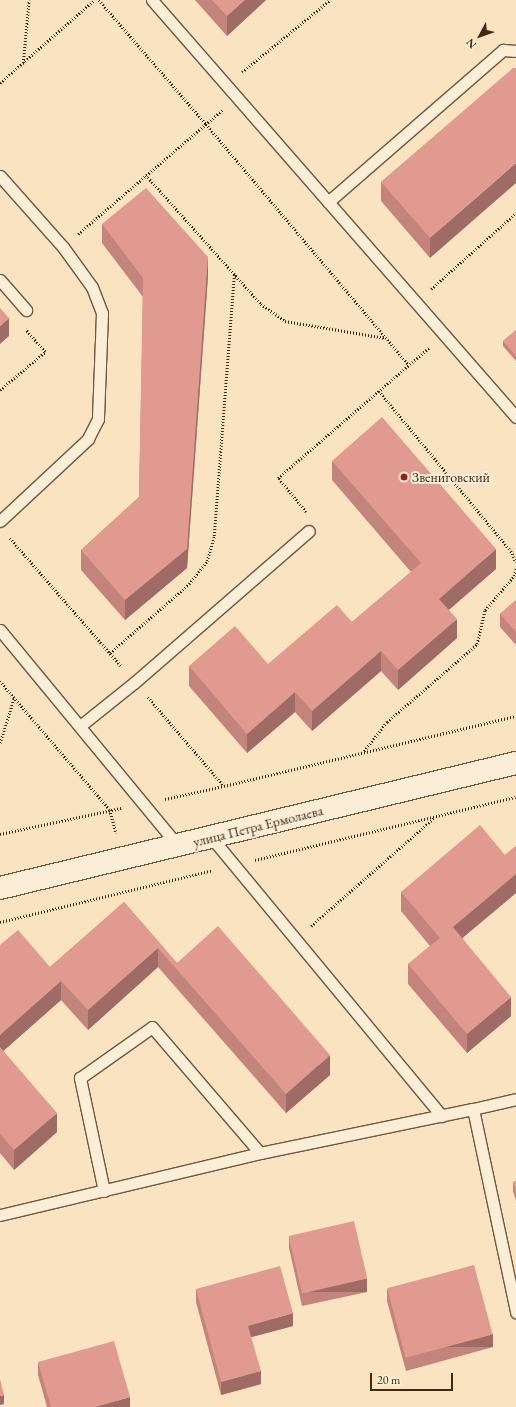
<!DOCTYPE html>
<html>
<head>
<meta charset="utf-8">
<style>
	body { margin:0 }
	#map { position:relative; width:516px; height:1407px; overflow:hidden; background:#fae3c1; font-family:"EB Garamond",serif }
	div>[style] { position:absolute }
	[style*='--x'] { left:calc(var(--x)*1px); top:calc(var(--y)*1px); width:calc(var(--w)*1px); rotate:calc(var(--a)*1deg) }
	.path>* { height:2.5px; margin-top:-1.25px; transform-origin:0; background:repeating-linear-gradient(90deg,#3e2a15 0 1px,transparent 0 3px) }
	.roads { filter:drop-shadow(1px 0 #6d5840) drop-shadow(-1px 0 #6d5840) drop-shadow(0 1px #6d5840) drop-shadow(0 -1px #6d5840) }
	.lane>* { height:11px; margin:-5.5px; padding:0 5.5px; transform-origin:5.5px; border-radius:5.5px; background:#fcedd7 }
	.street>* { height:22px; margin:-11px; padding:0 11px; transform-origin:11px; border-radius:11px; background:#fcedd7 }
	.wall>* { inset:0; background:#c2847b }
	.shaded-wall>* { inset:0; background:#9e6c64; transform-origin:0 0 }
	.building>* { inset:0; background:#e19a8f; transform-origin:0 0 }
	.dots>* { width:11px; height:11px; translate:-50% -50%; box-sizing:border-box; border:2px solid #fcedd7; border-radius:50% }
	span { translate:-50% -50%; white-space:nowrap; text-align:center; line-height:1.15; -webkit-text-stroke:4px #fcedd7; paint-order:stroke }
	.poi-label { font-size:14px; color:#3e2a15 }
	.left { translate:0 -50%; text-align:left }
	.street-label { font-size:14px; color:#3e2a15 }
	.north { position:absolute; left:460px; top:16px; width:40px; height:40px; -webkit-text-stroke:3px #fcedd7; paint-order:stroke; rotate:229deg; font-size:11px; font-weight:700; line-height:16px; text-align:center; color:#3e2a15 }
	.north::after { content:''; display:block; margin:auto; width:14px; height:18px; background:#3e2a15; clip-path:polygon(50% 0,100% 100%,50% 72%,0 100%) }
	.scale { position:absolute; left:370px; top:1373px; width:83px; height:18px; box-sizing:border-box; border:2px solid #3e2a15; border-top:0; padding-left:5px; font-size:12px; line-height:14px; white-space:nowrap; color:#3e2a15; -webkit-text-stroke:3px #fcedd7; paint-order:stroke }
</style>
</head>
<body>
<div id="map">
	<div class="path">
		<i style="--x:99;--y:0;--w:164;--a:49.2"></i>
		<i style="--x:206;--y:124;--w:315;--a:49.9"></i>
		<i style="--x:23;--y:63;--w:63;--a:-84.6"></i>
		<i style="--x:242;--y:72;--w:114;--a:-39.3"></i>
		<i style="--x:0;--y:83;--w:125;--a:-41.4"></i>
		<i style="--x:146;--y:175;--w:173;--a:48.3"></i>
		<i style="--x:261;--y:304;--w:29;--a:35"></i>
		<i style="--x:285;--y:321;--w:102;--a:9.6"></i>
		<i style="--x:78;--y:234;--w:190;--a:-40.7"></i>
		<i style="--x:431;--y:289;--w:114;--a:-41.8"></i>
		<i style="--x:0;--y:390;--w:59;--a:-40.2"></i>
		<i style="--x:45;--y:352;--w:30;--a:-131"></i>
		<i style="--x:379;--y:391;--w:207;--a:50.5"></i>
		<i style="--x:511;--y:551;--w:12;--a:66"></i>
		<i style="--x:306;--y:512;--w:44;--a:-129.5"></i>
		<i style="--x:278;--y:478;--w:201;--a:-40.8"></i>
		<i style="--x:10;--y:538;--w:171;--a:49"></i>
		<i style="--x:110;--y:653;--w:105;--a:-41.1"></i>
		<i style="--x:189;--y:584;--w:29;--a:-52"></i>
		<i style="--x:207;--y:561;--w:26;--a:-74"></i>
		<i style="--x:214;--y:536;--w:263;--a:-85.6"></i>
		<i style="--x:0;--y:681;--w:170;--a:49.5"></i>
		<i style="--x:110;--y:810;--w:24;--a:75"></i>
		<i style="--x:148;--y:697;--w:117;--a:49.5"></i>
		<i style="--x:0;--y:743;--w:47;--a:-72.7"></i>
		<i style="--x:364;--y:751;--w:37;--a:-52"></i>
		<i style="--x:387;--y:722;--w:119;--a:-40.9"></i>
		<i style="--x:477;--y:644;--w:35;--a:-77"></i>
		<i style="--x:485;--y:610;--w:45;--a:-49.5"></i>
		<i style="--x:514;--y:576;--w:8;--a:-76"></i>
		<i style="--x:165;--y:799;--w:60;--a:-12.4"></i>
		<i style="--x:224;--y:786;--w:300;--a:-13.5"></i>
		<i style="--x:0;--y:834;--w:124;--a:-12.1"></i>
		<i style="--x:255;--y:860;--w:268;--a:-13.6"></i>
		<i style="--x:0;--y:922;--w:219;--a:-13.7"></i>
		<i style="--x:311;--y:926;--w:164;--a:-41.3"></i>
	</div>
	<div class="roads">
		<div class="lane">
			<i style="--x:152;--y:0;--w:554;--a:48.88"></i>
			<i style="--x:0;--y:176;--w:95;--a:48.4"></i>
			<i style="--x:63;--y:247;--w:49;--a:54.1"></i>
			<i style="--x:92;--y:287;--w:28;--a:69"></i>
			<i style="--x:102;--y:313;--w:106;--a:92.2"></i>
			<i style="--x:98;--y:419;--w:22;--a:117"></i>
			<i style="--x:88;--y:439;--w:120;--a:137"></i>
			<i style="--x:328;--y:202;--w:232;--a:-41"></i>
			<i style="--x:503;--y:50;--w:13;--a:4"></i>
			<i style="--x:0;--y:280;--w:40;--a:49"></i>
			<i style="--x:0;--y:630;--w:280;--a:50.5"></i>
			<i style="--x:80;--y:726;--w:70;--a:-38.7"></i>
			<i style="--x:135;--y:682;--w:230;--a:-41"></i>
			<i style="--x:211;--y:837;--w:362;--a:50.4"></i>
			<i style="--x:473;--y:1109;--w:208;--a:78"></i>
			<i style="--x:104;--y:1191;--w:116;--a:-102"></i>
			<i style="--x:80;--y:1078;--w:88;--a:-35.3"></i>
			<i style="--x:152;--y:1027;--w:166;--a:49.4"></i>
			<i style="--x:0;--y:1215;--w:267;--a:-13.4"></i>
			<i style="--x:260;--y:1153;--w:217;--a:-11.7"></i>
			<i style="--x:473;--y:1109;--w:44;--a:-13.1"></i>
		</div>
		<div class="street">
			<i style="--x:0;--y:888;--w:531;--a:-13.62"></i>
		</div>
	</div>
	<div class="wall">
		<i style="clip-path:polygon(195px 0,266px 0,227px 36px)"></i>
		<i style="clip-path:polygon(516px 68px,430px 258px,381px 201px,381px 182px)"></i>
		<i style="clip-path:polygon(102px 224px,208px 276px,187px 568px,125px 620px,81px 570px,81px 550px,139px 497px,143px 297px,102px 243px)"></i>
		<i style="clip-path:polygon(516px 330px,516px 361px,503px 346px,503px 341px)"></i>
		<i style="clip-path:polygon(332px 461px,496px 569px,449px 610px,457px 638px,398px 690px,381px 671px,312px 731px,295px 712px,247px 753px,189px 686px,189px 666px,268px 664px,352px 622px,411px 572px,332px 480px)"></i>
		<i style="clip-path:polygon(516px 600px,516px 645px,500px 627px,500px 614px)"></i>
		<i style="clip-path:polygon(516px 846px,516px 893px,462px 938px,511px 1016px,467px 1053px,408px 984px,408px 964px,430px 946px,401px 911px,401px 892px,505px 855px)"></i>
		<i style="clip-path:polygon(124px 902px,177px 963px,330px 1075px,286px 1113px,158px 967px,88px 1030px,61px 1000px,3px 1051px,57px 1132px,14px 1170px,0 1153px,0 945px,50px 967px)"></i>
		<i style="clip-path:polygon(516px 1181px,516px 1201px,513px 1191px,513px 1182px)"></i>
		<i style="clip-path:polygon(289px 1236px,367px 1292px,302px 1306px,289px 1248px)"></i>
		<i style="clip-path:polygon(196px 1289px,293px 1326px,251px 1337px,261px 1384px,221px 1395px,196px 1302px)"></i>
		<i style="clip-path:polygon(387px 1289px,493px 1347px,406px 1371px,387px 1301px)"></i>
		<i style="clip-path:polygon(38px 1362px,130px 1407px,47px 1407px,38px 1375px)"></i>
	</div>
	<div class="shaded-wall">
		<i style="clip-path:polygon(245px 0,266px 0,227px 36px,227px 16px)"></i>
		<i style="clip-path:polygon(516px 163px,516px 183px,430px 258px,430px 238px)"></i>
		<i style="clip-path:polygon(208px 257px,208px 276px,187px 568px,125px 620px,125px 600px)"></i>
		<i style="clip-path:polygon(9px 318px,9px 336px,0 344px,0 326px)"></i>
		<i style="clip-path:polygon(496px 549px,496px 569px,439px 618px,439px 599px)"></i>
		<i style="clip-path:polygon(457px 619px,457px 638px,398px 690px,398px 670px)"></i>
		<i style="clip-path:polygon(381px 651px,381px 671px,312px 731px,312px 711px)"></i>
		<i style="clip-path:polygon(295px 692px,295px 712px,247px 753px,247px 734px)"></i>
		<i style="clip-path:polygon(516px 874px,516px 893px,453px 946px,453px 927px)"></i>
		<i style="clip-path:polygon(158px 948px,158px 967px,88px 1030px,88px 1010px)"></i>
		<i style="clip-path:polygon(61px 981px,61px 1000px,0 1054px,0 1035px)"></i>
		<i style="clip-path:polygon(511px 997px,511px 1016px,467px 1053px,467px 1034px)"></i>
		<i style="clip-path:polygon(330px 1055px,330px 1075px,286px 1113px,286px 1094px)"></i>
		<i style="clip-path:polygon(57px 1113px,57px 1132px,14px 1170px,14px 1150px)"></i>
		<i style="left:367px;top:1279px;width:13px;height:66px;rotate:90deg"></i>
		<i style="clip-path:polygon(293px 1313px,293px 1326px,248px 1338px,248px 1326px)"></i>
		<i style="left:493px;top:1334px;width:13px;height:90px;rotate:90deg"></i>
		<i style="clip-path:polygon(261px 1371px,261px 1384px,221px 1395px,221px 1382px)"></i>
		<i style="clip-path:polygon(4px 1395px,4px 1404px,0 1405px,0 1396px)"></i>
		<i style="clip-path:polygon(130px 1397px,130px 1407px,95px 1407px)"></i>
	</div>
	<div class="building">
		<i style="clip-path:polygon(212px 0,245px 0,227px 16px)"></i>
		<i style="clip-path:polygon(513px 68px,516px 68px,516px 163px,430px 238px,381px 182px)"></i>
		<i style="clip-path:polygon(146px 188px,208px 257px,187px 549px,125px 600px,81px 550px,139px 497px,143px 278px,102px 224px)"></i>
		<i style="clip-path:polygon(0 308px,9px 318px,0 326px)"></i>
		<i style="clip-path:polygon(516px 330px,516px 356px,503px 341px)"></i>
		<i style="clip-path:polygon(382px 417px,496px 549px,439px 599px,457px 619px,398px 670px,381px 651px,312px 711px,295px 692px,247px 734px,189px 666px,235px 626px,268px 664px,337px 605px,352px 622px,421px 563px,332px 461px)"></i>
		<i style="clip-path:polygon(516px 600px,516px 632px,500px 614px)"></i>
		<i style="clip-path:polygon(480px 825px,505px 855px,516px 846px,516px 874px,453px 927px,511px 997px,467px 1034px,408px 964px,440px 938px,401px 892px)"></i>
		<i style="clip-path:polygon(124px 902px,177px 963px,218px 926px,330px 1055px,286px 1094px,158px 948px,88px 1010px,61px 981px,0 1035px,0 945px,18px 930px,50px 967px)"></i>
		<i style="clip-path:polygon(0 1047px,57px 1113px,14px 1150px,0 1134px)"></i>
		<i style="clip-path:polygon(516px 1181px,516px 1192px,513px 1182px)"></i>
		<i style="left:354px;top:1221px;width:59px;height:67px;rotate:77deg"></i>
		<i style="left:474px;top:1265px;width:72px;height:90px;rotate:75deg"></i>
		<i style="clip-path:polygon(280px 1266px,293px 1313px,248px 1326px,261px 1371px,221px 1382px,196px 1289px)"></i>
		<i style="clip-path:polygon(114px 1341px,130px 1397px,95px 1407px,51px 1407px,38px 1362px)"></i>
		<i style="clip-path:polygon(0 1379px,4px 1395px,0 1396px)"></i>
	</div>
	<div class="dots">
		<i style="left:404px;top:477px;background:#8f2418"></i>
	</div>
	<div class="poi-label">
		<span class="left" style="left:412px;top:477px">Звениговский</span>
	</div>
	<div class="street-label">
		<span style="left:258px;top:826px;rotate:-14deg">улица Петра Ермолаева</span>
	</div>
	<div class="north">N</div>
	<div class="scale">20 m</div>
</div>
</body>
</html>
